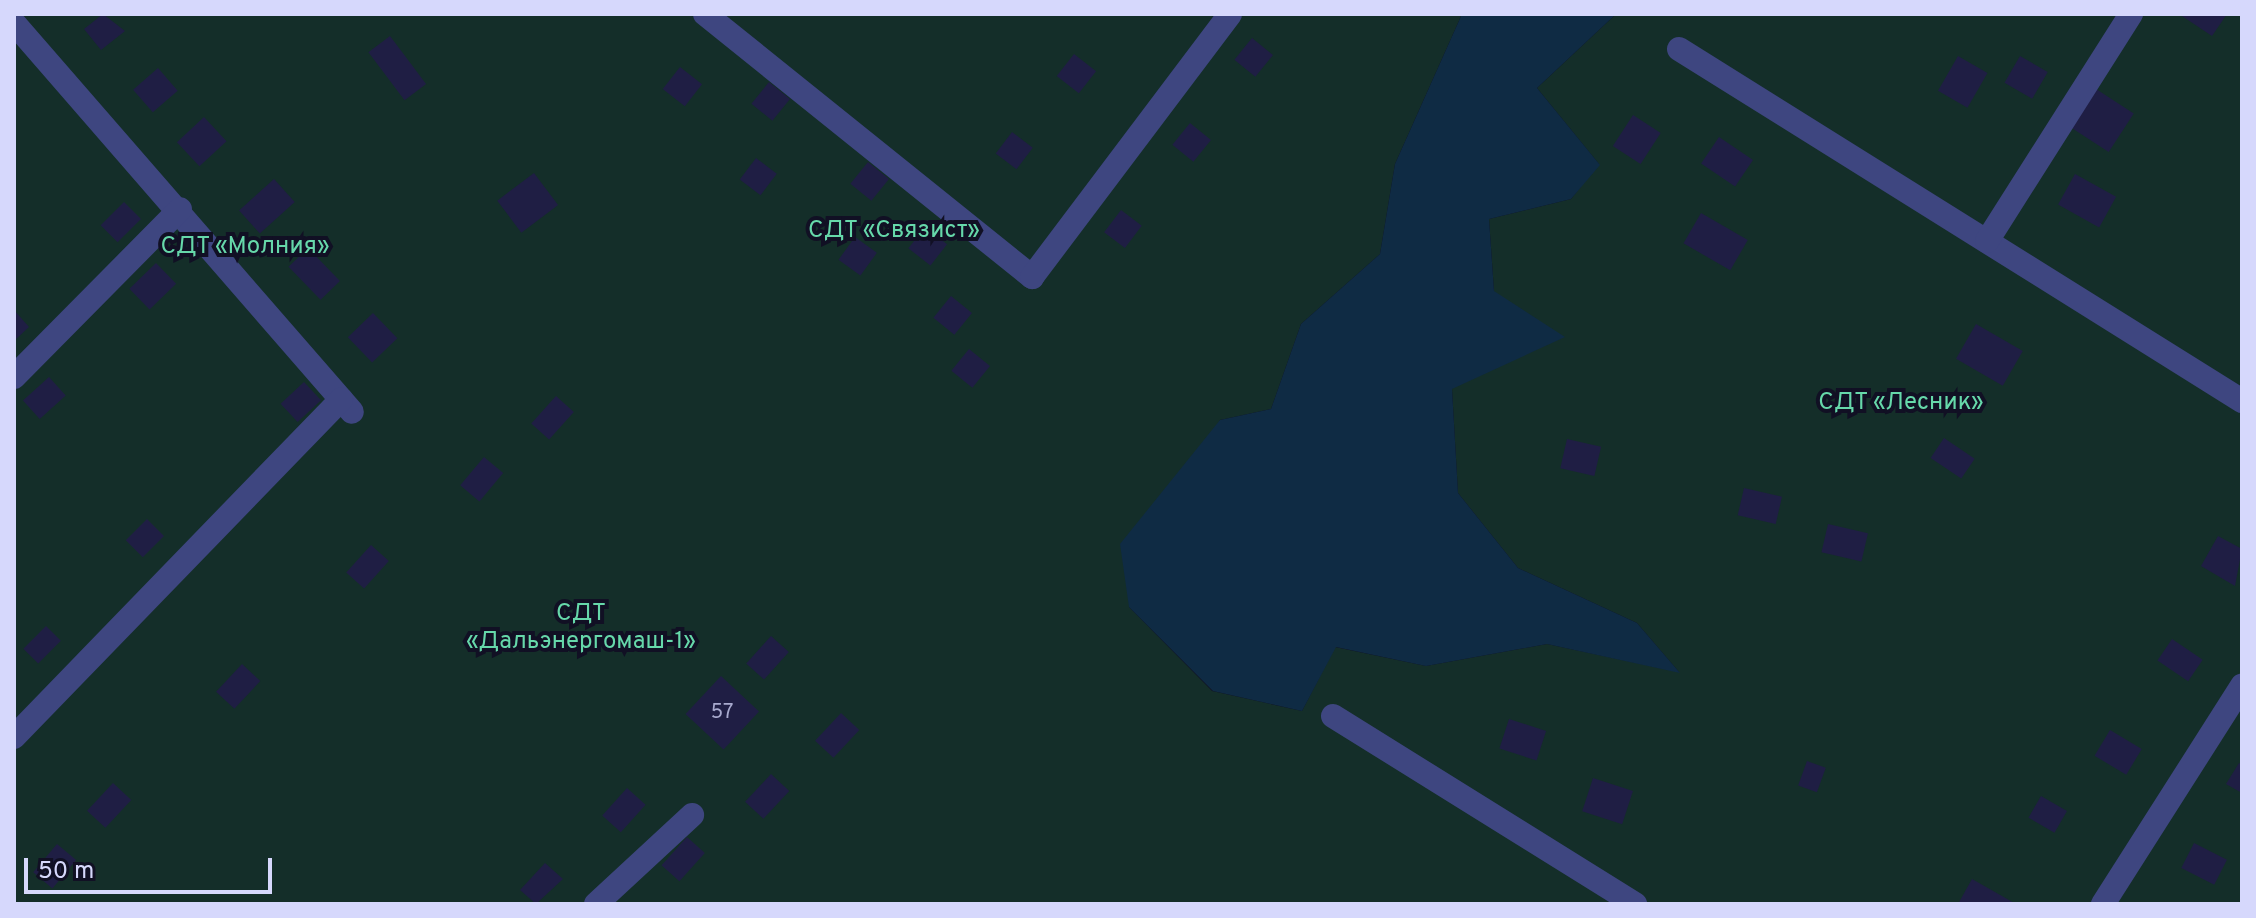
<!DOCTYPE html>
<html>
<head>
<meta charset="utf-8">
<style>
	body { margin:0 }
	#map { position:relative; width:2256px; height:918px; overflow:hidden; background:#111024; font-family:Overpass,sans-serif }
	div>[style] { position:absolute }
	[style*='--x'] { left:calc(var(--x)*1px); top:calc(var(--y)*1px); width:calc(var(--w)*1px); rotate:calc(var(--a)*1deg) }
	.green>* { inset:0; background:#142e29 }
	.water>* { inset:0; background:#0f2b44 }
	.building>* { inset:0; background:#1f1e44; transform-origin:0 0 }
	.minor>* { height:24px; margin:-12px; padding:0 12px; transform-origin:12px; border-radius:12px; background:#3e4680 }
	span { translate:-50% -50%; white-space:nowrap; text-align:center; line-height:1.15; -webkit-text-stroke:8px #111024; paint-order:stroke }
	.number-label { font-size:20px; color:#a8aace }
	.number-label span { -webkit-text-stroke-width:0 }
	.park-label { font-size:24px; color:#66d8aa }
	.frame { position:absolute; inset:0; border:16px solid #d6d8fc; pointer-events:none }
	.scale { position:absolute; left:24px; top:858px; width:248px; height:36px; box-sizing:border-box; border:4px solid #d6d8fc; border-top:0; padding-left:10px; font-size:24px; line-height:28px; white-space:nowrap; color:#d6d8fc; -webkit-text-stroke:6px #111024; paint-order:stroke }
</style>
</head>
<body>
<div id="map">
	<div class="green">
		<i style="clip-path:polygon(14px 14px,1462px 14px,1395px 164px,1380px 254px,1301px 324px,1271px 409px,1220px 420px,1129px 607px,1212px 691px,1302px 711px,1335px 647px,1426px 666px,1547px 644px,1679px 672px,1637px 623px,1518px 568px,1458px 493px,1452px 389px,1494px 291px,1489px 219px,1571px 199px,1599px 164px,1537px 88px,1616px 14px,2242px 14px,2242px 904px,14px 904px)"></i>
	</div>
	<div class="water">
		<i style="clip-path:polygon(1462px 14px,1616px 14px,1537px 88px,1600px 165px,1571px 199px,1489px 219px,1494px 291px,1565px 337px,1452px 389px,1458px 493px,1518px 568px,1637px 623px,1680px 673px,1547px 644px,1426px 666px,1336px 647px,1302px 711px,1213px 691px,1129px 607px,1120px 544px,1220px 420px,1271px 409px,1301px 324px,1380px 254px,1395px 164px)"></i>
	</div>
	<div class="building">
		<i style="clip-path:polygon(103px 14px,125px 31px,101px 50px,84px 29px)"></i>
		<i style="clip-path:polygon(2179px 14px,2227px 14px,2212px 36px)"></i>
		<i style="left:390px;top:36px;width:60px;height:27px;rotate:53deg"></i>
		<i style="left:1252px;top:38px;width:27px;height:28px;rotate:39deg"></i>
		<i style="left:1074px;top:54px;width:28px;height:28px;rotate:38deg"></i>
		<i style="left:1958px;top:56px;width:34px;height:40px;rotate:30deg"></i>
		<i style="left:2020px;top:56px;width:32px;height:31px;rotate:30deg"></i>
		<i style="left:680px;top:67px;width:28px;height:28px;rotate:38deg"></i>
		<i style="left:158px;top:68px;width:30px;height:33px;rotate:49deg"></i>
		<i style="left:769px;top:82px;width:27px;height:28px;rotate:39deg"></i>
		<i style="left:2096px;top:89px;width:45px;height:46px;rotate:33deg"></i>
		<i style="left:1633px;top:115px;width:33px;height:37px;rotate:33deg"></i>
		<i style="left:204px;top:117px;width:33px;height:37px;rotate:47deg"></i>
		<i style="left:1190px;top:123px;width:27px;height:28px;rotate:39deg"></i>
		<i style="left:1012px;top:132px;width:26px;height:27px;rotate:37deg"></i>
		<i style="left:1719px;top:137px;width:41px;height:32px;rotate:34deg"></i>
		<i style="left:756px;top:158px;width:26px;height:27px;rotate:37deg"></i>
		<i style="left:868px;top:162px;width:27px;height:28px;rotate:39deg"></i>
		<i style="left:534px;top:173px;width:40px;height:46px;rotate:53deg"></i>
		<i style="left:2075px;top:174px;width:47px;height:35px;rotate:29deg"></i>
		<i style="left:274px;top:179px;width:31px;height:47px;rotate:48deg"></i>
		<i style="left:124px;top:202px;width:24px;height:33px;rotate:45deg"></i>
		<i style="left:1121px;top:210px;width:26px;height:28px;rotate:37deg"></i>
		<i style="left:1701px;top:213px;width:54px;height:35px;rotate:30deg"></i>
		<i style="left:925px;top:227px;width:28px;height:27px;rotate:38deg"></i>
		<i style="left:855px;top:237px;width:27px;height:28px;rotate:36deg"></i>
		<i style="left:308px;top:248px;width:46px;height:27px;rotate:46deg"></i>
		<i style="left:156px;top:263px;width:29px;height:37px;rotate:46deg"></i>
		<i style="left:951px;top:296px;width:27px;height:28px;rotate:39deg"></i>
		<i style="clip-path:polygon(14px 310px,29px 327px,14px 341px)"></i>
		<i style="left:373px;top:313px;width:35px;height:35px;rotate:46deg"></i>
		<i style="left:1976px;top:324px;width:54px;height:40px;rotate:30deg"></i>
		<i style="left:969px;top:349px;width:27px;height:28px;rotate:39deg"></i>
		<i style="left:49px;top:377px;width:25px;height:35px;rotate:48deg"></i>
		<i style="left:304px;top:382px;width:25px;height:32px;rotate:47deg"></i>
		<i style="left:556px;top:396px;width:24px;height:37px;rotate:42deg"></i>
		<i style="left:1944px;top:438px;width:37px;height:24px;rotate:34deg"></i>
		<i style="left:1567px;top:439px;width:35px;height:30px;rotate:13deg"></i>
		<i style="left:484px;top:457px;width:25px;height:37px;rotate:40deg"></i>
		<i style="left:1744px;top:488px;width:39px;height:28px;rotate:13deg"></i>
		<i style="left:147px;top:519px;width:24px;height:30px;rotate:45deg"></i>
		<i style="left:1828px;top:524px;width:41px;height:29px;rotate:13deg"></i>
		<i style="clip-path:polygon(2218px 536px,2242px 549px,2235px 586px,2201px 566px)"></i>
		<i style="left:371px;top:545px;width:24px;height:37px;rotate:42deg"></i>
		<i style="left:46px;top:626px;width:21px;height:32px;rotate:45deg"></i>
		<i style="left:771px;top:636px;width:24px;height:37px;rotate:42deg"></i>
		<i style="left:2172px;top:639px;width:37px;height:26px;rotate:34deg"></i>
		<i style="left:242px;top:664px;width:25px;height:38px;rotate:43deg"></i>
		<i style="left:721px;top:676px;width:52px;height:52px;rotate:43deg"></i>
		<i style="left:841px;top:713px;width:25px;height:38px;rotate:43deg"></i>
		<i style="left:1509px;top:719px;width:39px;height:31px;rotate:18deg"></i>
		<i style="left:2110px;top:730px;width:37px;height:30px;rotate:31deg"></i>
		<i style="left:1807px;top:761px;width:20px;height:26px;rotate:20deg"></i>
		<i style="clip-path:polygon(2239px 763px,2242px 765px,2242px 793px,2226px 784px)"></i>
		<i style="left:771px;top:774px;width:25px;height:38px;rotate:43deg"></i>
		<i style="left:1593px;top:778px;width:42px;height:35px;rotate:18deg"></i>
		<i style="left:113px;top:783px;width:25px;height:38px;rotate:43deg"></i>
		<i style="left:627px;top:788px;width:25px;height:37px;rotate:42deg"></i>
		<i style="left:2041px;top:796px;width:30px;height:25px;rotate:30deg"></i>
		<i style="left:687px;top:837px;width:24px;height:38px;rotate:42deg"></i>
		<i style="left:2194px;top:843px;width:37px;height:28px;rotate:27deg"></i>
		<i style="left:57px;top:844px;width:25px;height:37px;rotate:40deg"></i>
		<i style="clip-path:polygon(545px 863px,563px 879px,536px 904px,520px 890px)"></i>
		<i style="clip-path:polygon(1972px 879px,2016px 904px,1958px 904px)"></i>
	</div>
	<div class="minor">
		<i style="--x:705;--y:14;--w:420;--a:38.8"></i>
		<i style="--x:1032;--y:277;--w:329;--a:-53"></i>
		<i style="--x:14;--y:23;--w:515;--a:49.01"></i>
		<i style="--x:1679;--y:49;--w:664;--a:32.01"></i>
		<i style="--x:1987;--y:241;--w:269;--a:-57.6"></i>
		<i style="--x:14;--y:377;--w:236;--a:-45.3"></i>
		<i style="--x:1333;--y:716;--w:356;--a:31.9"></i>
		<i style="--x:14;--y:737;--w:470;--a:-45.9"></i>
		<i style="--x:596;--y:904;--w:131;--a:-42.8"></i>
		<i style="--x:2103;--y:904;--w:259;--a:-57.5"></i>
	</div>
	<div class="number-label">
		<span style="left:722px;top:713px">57</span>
	</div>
	<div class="park-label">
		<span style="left:894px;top:232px">СДТ «Связист»</span>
		<span style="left:245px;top:248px">СДТ «Молния»</span>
		<span style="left:1901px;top:404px">СДТ «Лесник»</span>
		<span style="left:581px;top:629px">СДТ<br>«Дальэнергомаш-1»</span>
	</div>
	<div class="frame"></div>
	<div class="scale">50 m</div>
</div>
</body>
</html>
